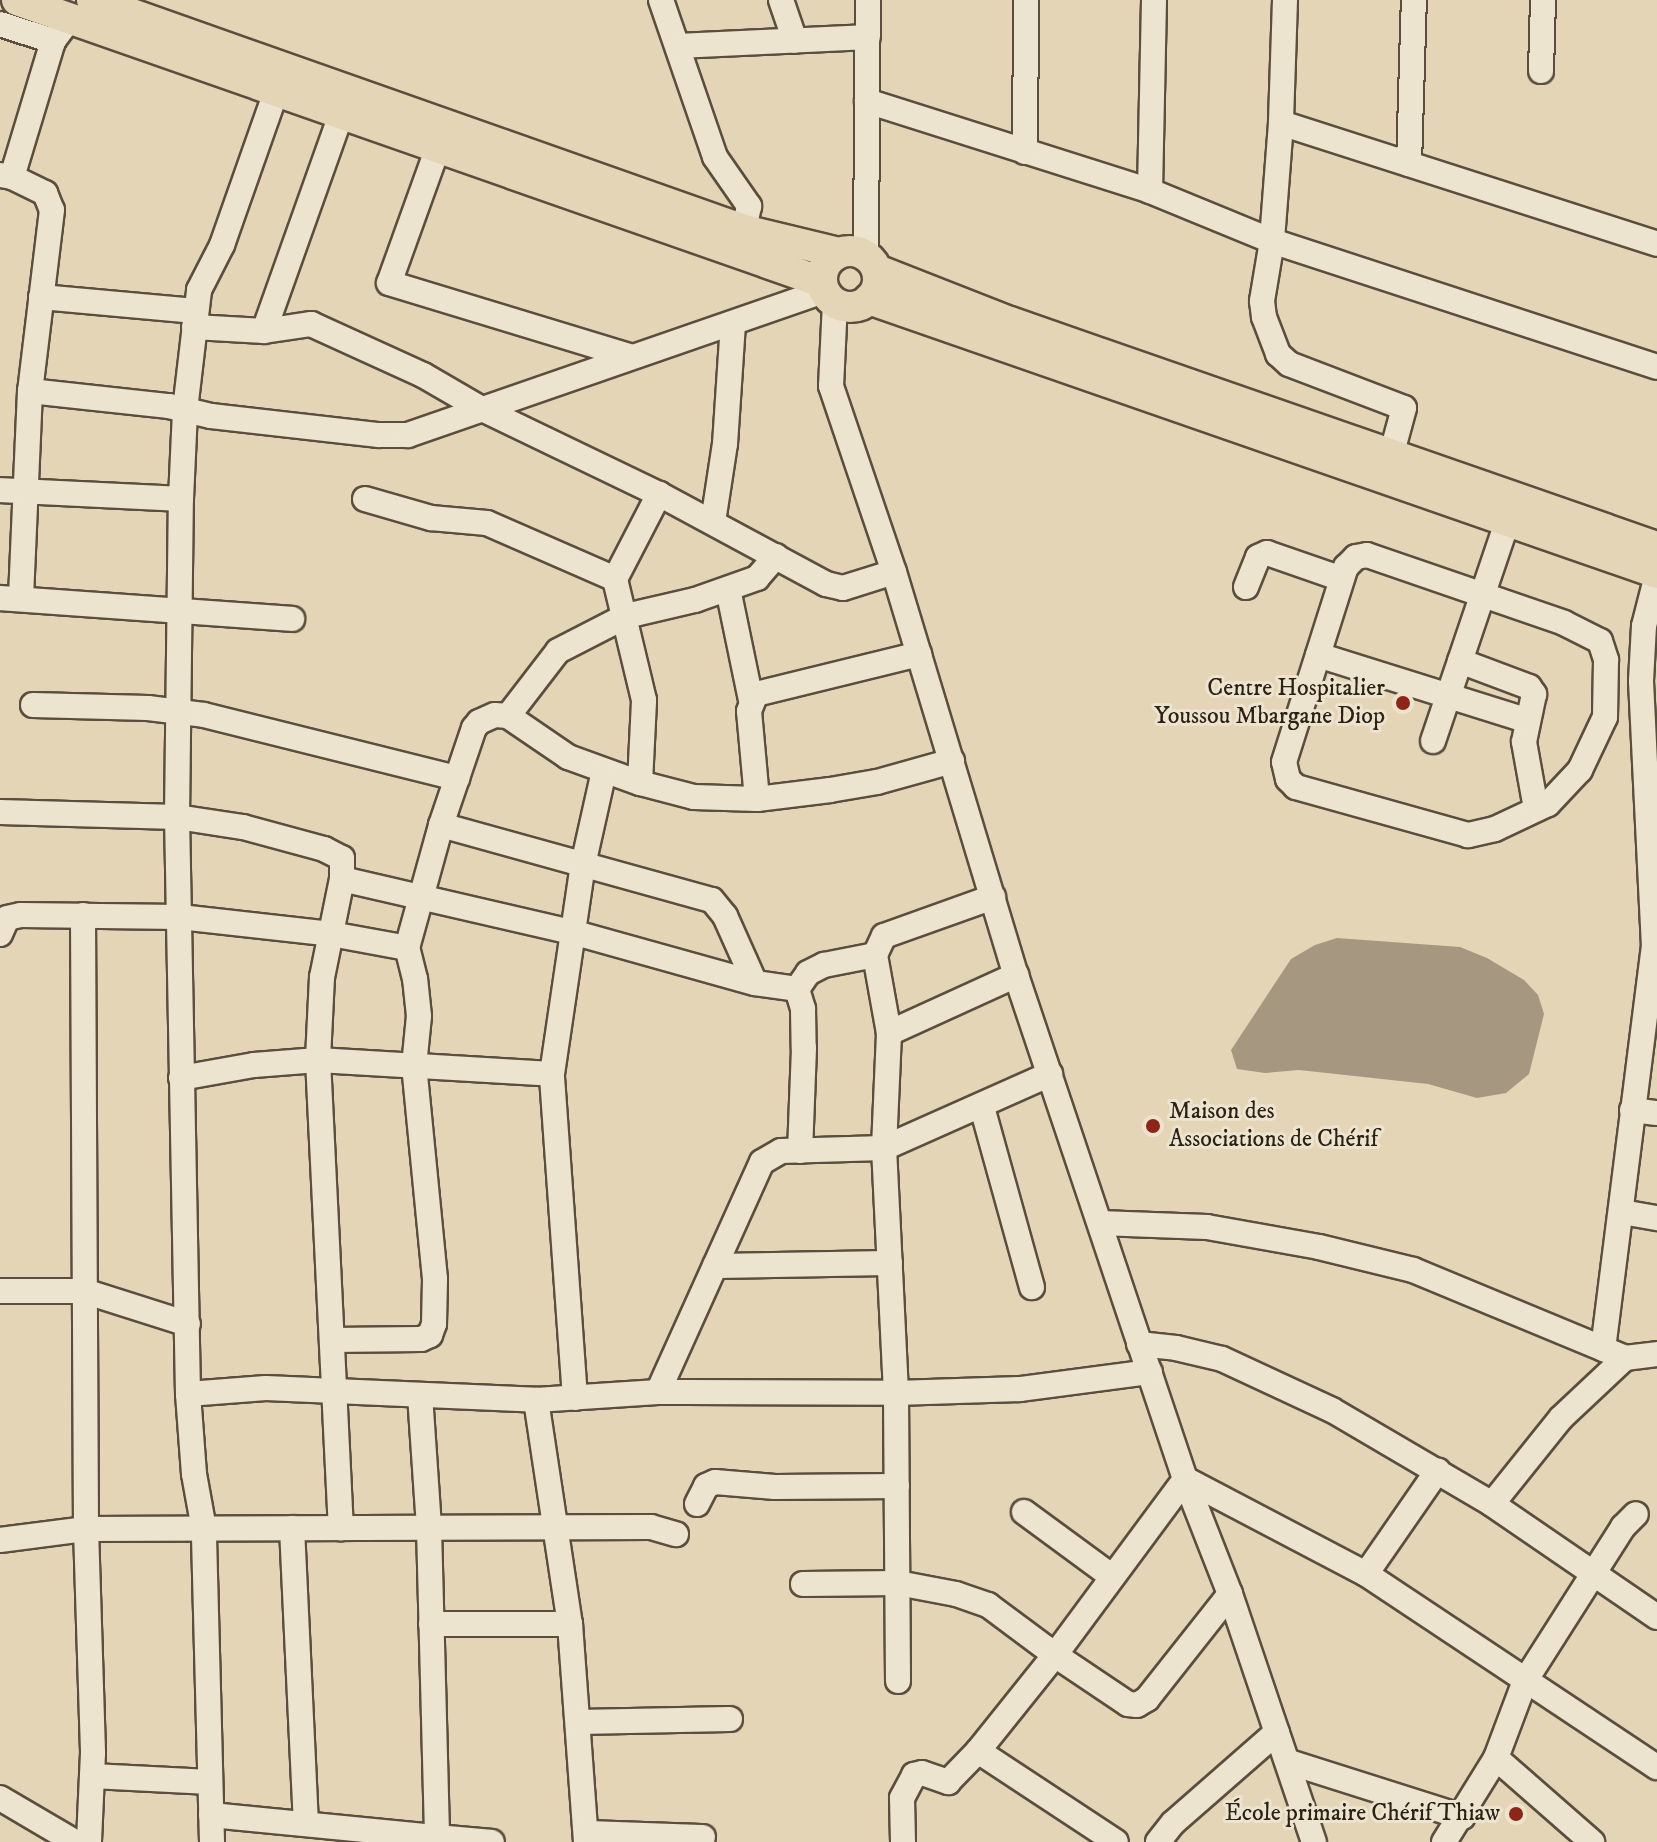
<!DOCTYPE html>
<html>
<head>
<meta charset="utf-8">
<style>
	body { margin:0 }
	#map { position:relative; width:1657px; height:1842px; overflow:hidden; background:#e4d5b6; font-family:"IM FELL DW Pica",serif }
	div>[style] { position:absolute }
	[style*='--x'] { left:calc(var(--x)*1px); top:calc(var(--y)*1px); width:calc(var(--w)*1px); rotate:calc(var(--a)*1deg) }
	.water>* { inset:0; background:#a69880 }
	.roads { filter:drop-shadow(2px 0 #5b4e3e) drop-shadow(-2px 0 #5b4e3e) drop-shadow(0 2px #5b4e3e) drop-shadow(0 -2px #5b4e3e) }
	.minor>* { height:24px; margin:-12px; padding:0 12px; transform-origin:12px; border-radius:12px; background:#ede4d0 }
	.major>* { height:30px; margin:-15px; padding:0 15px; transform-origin:15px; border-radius:15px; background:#e4d5b6 }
	.major>.ring { margin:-15px; padding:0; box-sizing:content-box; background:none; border:30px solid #e4d5b6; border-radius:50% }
	.dots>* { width:22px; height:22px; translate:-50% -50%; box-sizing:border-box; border:4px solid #ede4d0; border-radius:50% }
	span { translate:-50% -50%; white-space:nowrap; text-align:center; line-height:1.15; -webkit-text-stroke:6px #ede4d0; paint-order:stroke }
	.poi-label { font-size:24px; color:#2d2116 }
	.right { translate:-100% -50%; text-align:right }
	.left { translate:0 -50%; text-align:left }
</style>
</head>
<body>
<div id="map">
	<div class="water">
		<i style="clip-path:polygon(1337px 938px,1460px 947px,1487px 958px,1524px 980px,1538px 995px,1544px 1014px,1529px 1074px,1506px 1093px,1477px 1098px,1428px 1084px,1299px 1070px,1265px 1073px,1237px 1069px,1231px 1050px,1291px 959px,1315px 945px)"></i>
	</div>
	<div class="roads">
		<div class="minor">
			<i style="--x:661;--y:0;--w:166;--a:71"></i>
			<i style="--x:715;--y:157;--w:60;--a:55.2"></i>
			<i style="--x:749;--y:206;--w:25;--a:102"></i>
			<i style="--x:781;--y:0;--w:43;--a:71.1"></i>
			<i style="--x:1285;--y:0;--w:123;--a:91.9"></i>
			<i style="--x:1281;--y:123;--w:118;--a:94.4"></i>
			<i style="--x:1272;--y:241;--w:61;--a:99.5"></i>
			<i style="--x:1262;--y:301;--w:16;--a:83"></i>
			<i style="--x:1264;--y:317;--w:40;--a:69"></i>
			<i style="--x:1278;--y:354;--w:15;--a:42"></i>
			<i style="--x:1289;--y:364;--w:123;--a:20.9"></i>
			<i style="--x:1404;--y:408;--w:50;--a:105.2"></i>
			<i style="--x:0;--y:24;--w:56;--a:17.8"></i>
			<i style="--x:679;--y:46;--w:189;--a:-2.7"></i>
			<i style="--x:1541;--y:71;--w:71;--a:-88.4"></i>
			<i style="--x:867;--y:101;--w:297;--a:17.6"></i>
			<i style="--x:1150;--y:191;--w:132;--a:22.3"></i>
			<i style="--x:1272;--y:241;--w:405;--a:18.1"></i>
			<i style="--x:1281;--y:123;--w:395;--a:17.8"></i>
			<i style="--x:437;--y:150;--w:141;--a:109.8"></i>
			<i style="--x:389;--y:283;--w:251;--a:16.9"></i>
			<i style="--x:1025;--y:152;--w:152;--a:-89.6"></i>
			<i style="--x:1409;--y:164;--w:164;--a:-88.3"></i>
			<i style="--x:0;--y:175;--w:12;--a:9"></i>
			<i style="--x:12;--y:177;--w:142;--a:-73.2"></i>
			<i style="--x:53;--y:41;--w:26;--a:-53"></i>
			<i style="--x:12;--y:177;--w:37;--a:26"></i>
			<i style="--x:45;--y:193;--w:18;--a:68"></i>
			<i style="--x:52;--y:210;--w:182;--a:96.9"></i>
			<i style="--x:30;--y:391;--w:207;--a:92.5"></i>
			<i style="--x:1150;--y:191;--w:191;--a:-88.8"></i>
			<i style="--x:866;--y:255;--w:255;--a:-89.6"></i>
			<i style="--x:41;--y:297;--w:155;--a:5.2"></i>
			<i style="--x:835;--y:302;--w:84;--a:92.7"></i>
			<i style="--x:831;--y:386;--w:196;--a:71.3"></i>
			<i style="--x:894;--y:572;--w:421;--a:73.2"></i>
			<i style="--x:1016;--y:975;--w:532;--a:71.46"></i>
			<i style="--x:1185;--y:1479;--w:123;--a:68.6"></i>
			<i style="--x:1230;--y:1594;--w:262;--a:71.3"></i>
			<i style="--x:194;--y:327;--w:70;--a:3.3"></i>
			<i style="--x:264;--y:331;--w:48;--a:-8.5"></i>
			<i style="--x:311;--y:324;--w:123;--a:24.5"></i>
			<i style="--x:423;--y:375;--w:66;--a:30.1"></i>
			<i style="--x:480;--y:408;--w:199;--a:25.7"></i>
			<i style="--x:659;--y:494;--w:190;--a:28.3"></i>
			<i style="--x:826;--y:584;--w:17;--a:13"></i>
			<i style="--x:843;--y:588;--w:53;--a:-17.4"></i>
			<i style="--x:264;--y:331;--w:229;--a:-70.4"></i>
			<i style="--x:30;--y:391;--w:140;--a:6.2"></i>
			<i style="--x:169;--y:406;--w:43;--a:13.4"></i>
			<i style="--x:211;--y:416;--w:169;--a:6.5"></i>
			<i style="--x:379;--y:435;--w:29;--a:0"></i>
			<i style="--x:408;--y:435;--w:441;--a:-19.1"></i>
			<i style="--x:0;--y:490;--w:181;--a:2.8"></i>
			<i style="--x:365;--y:499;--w:69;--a:16.1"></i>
			<i style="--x:431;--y:518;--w:56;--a:5.1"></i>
			<i style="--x:487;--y:523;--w:140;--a:23.6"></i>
			<i style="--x:713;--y:522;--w:79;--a:-81.3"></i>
			<i style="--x:725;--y:444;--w:120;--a:-86.2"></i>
			<i style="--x:1367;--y:555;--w:208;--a:19"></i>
			<i style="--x:1564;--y:623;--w:40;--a:26.6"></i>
			<i style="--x:1600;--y:641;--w:20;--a:72"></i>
			<i style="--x:1606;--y:660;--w:57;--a:91"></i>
			<i style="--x:1605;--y:717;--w:59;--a:115.3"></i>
			<i style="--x:1580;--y:770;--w:47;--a:133.3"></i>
			<i style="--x:1548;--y:804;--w:59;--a:154.7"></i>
			<i style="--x:1495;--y:829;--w:28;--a:167"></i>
			<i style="--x:1468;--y:835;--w:179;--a:-164.4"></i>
			<i style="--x:1296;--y:787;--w:11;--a:-135"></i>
			<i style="--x:1288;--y:779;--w:17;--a:-103"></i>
			<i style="--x:1284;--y:762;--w:205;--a:-72.4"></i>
			<i style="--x:1346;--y:567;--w:14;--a:-45"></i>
			<i style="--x:1356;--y:557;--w:11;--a:-10"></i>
			<i style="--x:1246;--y:587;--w:32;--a:-68"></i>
			<i style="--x:1258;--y:557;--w:10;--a:-24"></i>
			<i style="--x:1267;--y:553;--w:79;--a:19.1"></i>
			<i style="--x:728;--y:589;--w:113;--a:78.3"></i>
			<i style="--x:0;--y:598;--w:293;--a:4.1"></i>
			<i style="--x:1318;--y:655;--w:220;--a:17.4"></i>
			<i style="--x:1460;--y:661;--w:74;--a:20.6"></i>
			<i style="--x:1529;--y:687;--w:9;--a:54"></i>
			<i style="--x:1534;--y:694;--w:49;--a:101.8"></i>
			<i style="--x:1524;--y:742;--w:68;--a:79.8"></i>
			<i style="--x:33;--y:705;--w:115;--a:1.5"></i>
			<i style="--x:148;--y:708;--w:56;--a:7.1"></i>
			<i style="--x:204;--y:715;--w:261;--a:14"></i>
			<i style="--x:508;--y:716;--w:82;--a:-52.4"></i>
			<i style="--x:558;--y:651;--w:76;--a:-27.2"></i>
			<i style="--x:626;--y:616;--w:71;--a:-13.1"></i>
			<i style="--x:695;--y:600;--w:66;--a:-19.5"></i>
			<i style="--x:757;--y:578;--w:29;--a:-49"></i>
			<i style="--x:1433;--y:741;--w:250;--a:-71.3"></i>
			<i style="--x:640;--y:783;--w:83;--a:-87.2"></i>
			<i style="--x:644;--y:700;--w:124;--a:-103.5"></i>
			<i style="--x:615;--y:579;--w:96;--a:-62.6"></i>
			<i style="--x:757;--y:799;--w:88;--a:-95.2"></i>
			<i style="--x:749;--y:711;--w:18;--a:-68"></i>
			<i style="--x:756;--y:694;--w:168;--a:-13.8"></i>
			<i style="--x:0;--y:812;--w:177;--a:1.6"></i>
			<i style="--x:177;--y:817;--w:67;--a:8.6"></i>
			<i style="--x:243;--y:827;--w:84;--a:15.2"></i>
			<i style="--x:324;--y:849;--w:20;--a:27"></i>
			<i style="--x:342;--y:858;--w:21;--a:90"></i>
			<i style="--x:342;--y:879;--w:100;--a:101.5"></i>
			<i style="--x:322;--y:977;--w:83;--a:92.8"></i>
			<i style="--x:318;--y:1060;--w:469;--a:87.2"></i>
			<i style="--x:441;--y:825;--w:281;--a:15.5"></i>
			<i style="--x:712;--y:900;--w:21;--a:51"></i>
			<i style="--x:725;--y:916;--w:73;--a:65.9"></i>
			<i style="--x:342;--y:879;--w:236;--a:13"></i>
			<i style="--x:572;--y:932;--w:190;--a:15.6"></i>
			<i style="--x:755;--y:983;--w:42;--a:8.1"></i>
			<i style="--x:797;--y:989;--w:21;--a:73"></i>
			<i style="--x:803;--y:1009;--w:39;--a:89"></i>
			<i style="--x:804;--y:1048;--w:103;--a:92.2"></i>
			<i style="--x:83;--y:915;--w:614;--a:89.72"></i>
			<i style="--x:86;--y:1529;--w:224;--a:88.2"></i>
			<i style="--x:93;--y:1753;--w:89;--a:92.6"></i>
			<i style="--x:0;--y:934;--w:17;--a:-66"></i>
			<i style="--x:7;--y:918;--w:14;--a:-12"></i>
			<i style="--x:21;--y:915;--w:159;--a:0.7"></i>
			<i style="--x:180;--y:917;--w:152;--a:6.4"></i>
			<i style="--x:331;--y:934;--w:77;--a:10.4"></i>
			<i style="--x:797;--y:989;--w:19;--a:-55"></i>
			<i style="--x:808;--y:973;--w:18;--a:-27"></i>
			<i style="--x:824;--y:965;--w:52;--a:-11.1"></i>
			<i style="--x:889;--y:1033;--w:140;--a:-24.5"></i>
			<i style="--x:181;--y:1078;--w:74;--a:-10.1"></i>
			<i style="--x:254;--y:1065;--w:64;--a:-4.5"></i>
			<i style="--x:318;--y:1060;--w:234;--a:3.4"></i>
			<i style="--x:982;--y:1107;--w:187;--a:74.5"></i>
			<i style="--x:1632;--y:1110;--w:25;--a:7"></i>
			<i style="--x:1622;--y:1212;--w:36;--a:10"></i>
			<i style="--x:1100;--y:1223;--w:107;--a:2.1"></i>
			<i style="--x:1207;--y:1227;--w:114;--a:10.1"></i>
			<i style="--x:1319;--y:1247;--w:97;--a:13.7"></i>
			<i style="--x:1413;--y:1270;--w:230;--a:22.5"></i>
			<i style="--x:715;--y:1266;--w:175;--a:-1"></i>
			<i style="--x:0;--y:1291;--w:84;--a:0"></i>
			<i style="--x:84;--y:1291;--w:109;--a:17.6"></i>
			<i style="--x:332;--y:1340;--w:89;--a:-0.6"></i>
			<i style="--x:421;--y:1339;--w:10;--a:-24"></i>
			<i style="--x:430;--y:1335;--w:12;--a:-70"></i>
			<i style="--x:434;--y:1324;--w:45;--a:-88.7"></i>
			<i style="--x:435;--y:1279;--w:214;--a:-95.6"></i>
			<i style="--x:414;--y:1066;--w:50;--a:-84.3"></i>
			<i style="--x:419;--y:1016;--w:37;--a:-96"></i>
			<i style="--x:415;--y:979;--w:32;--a:-104"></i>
			<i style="--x:407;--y:948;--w:128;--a:-74.5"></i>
			<i style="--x:441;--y:825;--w:102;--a:-71.2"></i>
			<i style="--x:474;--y:728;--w:8;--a:-50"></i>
			<i style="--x:479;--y:722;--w:17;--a:-24"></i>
			<i style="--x:495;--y:715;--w:13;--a:4"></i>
			<i style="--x:508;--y:716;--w:73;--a:34.3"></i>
			<i style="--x:568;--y:757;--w:77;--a:19.9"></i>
			<i style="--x:640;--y:783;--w:56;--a:14.5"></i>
			<i style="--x:694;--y:797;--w:63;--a:1.8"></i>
			<i style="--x:757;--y:799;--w:74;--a:-7"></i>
			<i style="--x:830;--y:790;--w:48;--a:-9.7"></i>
			<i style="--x:877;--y:782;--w:78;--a:-15.6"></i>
			<i style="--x:1139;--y:1344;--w:37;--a:6"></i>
			<i style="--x:1176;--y:1348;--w:47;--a:13.4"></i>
			<i style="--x:1222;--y:1359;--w:121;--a:24.9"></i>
			<i style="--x:1332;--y:1410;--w:186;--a:30.4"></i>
			<i style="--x:1492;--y:1504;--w:200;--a:34.4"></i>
			<i style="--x:1603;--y:1349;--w:405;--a:-82.8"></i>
			<i style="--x:1654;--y:947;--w:266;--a:-92.8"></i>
			<i style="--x:1641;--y:681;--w:55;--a:-86.9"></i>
			<i style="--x:1644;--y:626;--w:53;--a:-75.7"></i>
			<i style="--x:658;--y:1392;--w:252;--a:-65.7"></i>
			<i style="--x:762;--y:1162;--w:22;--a:-30"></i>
			<i style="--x:781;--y:1151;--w:103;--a:-1.7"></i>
			<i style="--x:884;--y:1148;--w:182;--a:-24"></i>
			<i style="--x:188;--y:1394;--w:78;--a:-4.4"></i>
			<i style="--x:266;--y:1388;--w:270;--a:2.5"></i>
			<i style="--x:536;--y:1400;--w:122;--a:-3.8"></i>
			<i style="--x:658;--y:1392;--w:238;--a:0.2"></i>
			<i style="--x:896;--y:1393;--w:124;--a:-1.8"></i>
			<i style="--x:1020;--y:1389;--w:131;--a:-7.5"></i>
			<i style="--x:420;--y:1395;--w:133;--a:86.1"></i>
			<i style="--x:429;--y:1528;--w:309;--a:88.5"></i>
			<i style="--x:437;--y:1837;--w:55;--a:5.2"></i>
			<i style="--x:575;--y:1398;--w:325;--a:-94.1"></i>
			<i style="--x:552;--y:1074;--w:211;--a:-81.6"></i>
			<i style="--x:583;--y:865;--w:96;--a:-77.4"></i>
			<i style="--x:536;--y:1400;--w:227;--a:81.4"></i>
			<i style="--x:570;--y:1624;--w:219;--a:85.8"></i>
			<i style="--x:697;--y:1504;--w:20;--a:-63"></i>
			<i style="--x:706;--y:1486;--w:10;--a:-24"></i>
			<i style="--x:715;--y:1482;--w:60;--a:4.8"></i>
			<i style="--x:775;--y:1487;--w:122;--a:-0.5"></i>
			<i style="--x:1492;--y:1504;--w:110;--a:-51.3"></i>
			<i style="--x:1561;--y:1418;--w:88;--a:-43.2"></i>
			<i style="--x:1625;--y:1358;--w:32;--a:-7"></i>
			<i style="--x:1024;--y:1512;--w:108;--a:36.3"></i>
			<i style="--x:292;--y:1528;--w:296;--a:87.3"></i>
			<i style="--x:0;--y:1540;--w:87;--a:-7.3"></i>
			<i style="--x:86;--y:1529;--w:565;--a:-0.2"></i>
			<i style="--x:651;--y:1527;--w:26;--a:16"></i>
			<i style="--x:1366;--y:1574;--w:126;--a:-55.3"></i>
			<i style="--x:803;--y:1584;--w:95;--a:-0.6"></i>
			<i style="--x:898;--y:1583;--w:59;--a:10.7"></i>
			<i style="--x:956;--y:1594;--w:34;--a:19"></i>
			<i style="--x:988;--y:1605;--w:84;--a:36.7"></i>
			<i style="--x:1055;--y:1655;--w:88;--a:33.9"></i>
			<i style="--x:1128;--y:1704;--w:9;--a:6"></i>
			<i style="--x:1137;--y:1705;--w:12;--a:-31"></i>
			<i style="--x:1147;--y:1699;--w:134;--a:-51.7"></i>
			<i style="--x:431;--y:1624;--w:139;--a:0"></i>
			<i style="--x:898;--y:1681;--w:288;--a:-90.4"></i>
			<i style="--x:896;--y:1393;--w:245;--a:-92.8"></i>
			<i style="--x:884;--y:1148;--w:115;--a:-87.5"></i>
			<i style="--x:889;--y:1033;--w:79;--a:-100.2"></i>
			<i style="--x:875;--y:955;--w:21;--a:-65"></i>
			<i style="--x:884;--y:936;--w:116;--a:-19.7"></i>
			<i style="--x:578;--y:1722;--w:152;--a:-1.1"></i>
			<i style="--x:978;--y:1751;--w:165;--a:33.4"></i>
			<i style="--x:1496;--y:1758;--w:128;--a:41.2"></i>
			<i style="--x:1289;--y:1762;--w:182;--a:17.6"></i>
			<i style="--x:92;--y:1776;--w:118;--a:2.9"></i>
			<i style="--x:0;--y:1798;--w:87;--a:30.4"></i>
			<i style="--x:211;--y:1815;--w:227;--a:5.6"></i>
			<i style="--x:586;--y:1833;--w:117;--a:2"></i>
			<i style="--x:212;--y:1842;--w:313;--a:-91.5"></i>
			<i style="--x:204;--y:1529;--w:56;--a:-100.3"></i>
			<i style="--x:194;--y:1474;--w:80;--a:-94.3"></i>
			<i style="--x:188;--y:1394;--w:577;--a:-91.09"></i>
			<i style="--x:177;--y:817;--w:318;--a:-89.3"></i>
			<i style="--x:181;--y:499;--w:89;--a:-87.4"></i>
			<i style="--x:185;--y:410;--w:121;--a:-83.3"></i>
			<i style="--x:199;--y:290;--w:51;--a:-62.9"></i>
			<i style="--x:222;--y:245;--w:162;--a:-70.6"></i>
			<i style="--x:903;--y:1842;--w:44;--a:-91.3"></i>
			<i style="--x:902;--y:1798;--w:26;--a:-62"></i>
			<i style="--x:914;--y:1775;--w:8;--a:-14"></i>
			<i style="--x:922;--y:1773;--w:28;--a:19"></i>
			<i style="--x:948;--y:1782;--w:43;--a:-45.9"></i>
			<i style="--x:978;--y:1751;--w:123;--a:-51.3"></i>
			<i style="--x:1055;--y:1655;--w:219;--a:-53.5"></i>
			<i style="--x:1185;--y:1479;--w:204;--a:27.7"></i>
			<i style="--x:1366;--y:1574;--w:349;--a:33.6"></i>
			<i style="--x:1158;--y:1842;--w:24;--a:-52"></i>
			<i style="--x:1173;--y:1823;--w:138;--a:-41.2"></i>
			<i style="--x:1444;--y:1842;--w:99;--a:-58.2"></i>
			<i style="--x:1496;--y:1758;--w:82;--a:-69.4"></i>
			<i style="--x:1525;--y:1681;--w:183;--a:-57.5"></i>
			<i style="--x:1623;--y:1527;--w:18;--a:-45"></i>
		</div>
		<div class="major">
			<i style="--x:17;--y:0;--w:853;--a:19.31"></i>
			<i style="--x:92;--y:0;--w:691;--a:19.43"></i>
			<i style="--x:744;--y:230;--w:98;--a:13.6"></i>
			<i class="ring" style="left:822px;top:251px;width:26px;height:26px"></i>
			<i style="--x:877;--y:270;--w:143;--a:21.4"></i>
			<i style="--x:1010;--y:322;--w:685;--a:19.18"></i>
			<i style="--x:869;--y:299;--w:834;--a:19.17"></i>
		</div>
	</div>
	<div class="dots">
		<i style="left:1403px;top:703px;background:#8f2418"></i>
		<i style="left:1153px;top:1126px;background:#8f2418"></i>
		<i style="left:1516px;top:1814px;background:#8f2418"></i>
	</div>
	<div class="poi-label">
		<span class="right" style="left:1385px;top:703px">Centre Hospitalier<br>Youssou Mbargane Diop</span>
		<span class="left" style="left:1169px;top:1126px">Maison des<br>Associations de Chérif</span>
		<span class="right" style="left:1500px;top:1814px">École primaire Chérif Thiaw</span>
	</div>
</div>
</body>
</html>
